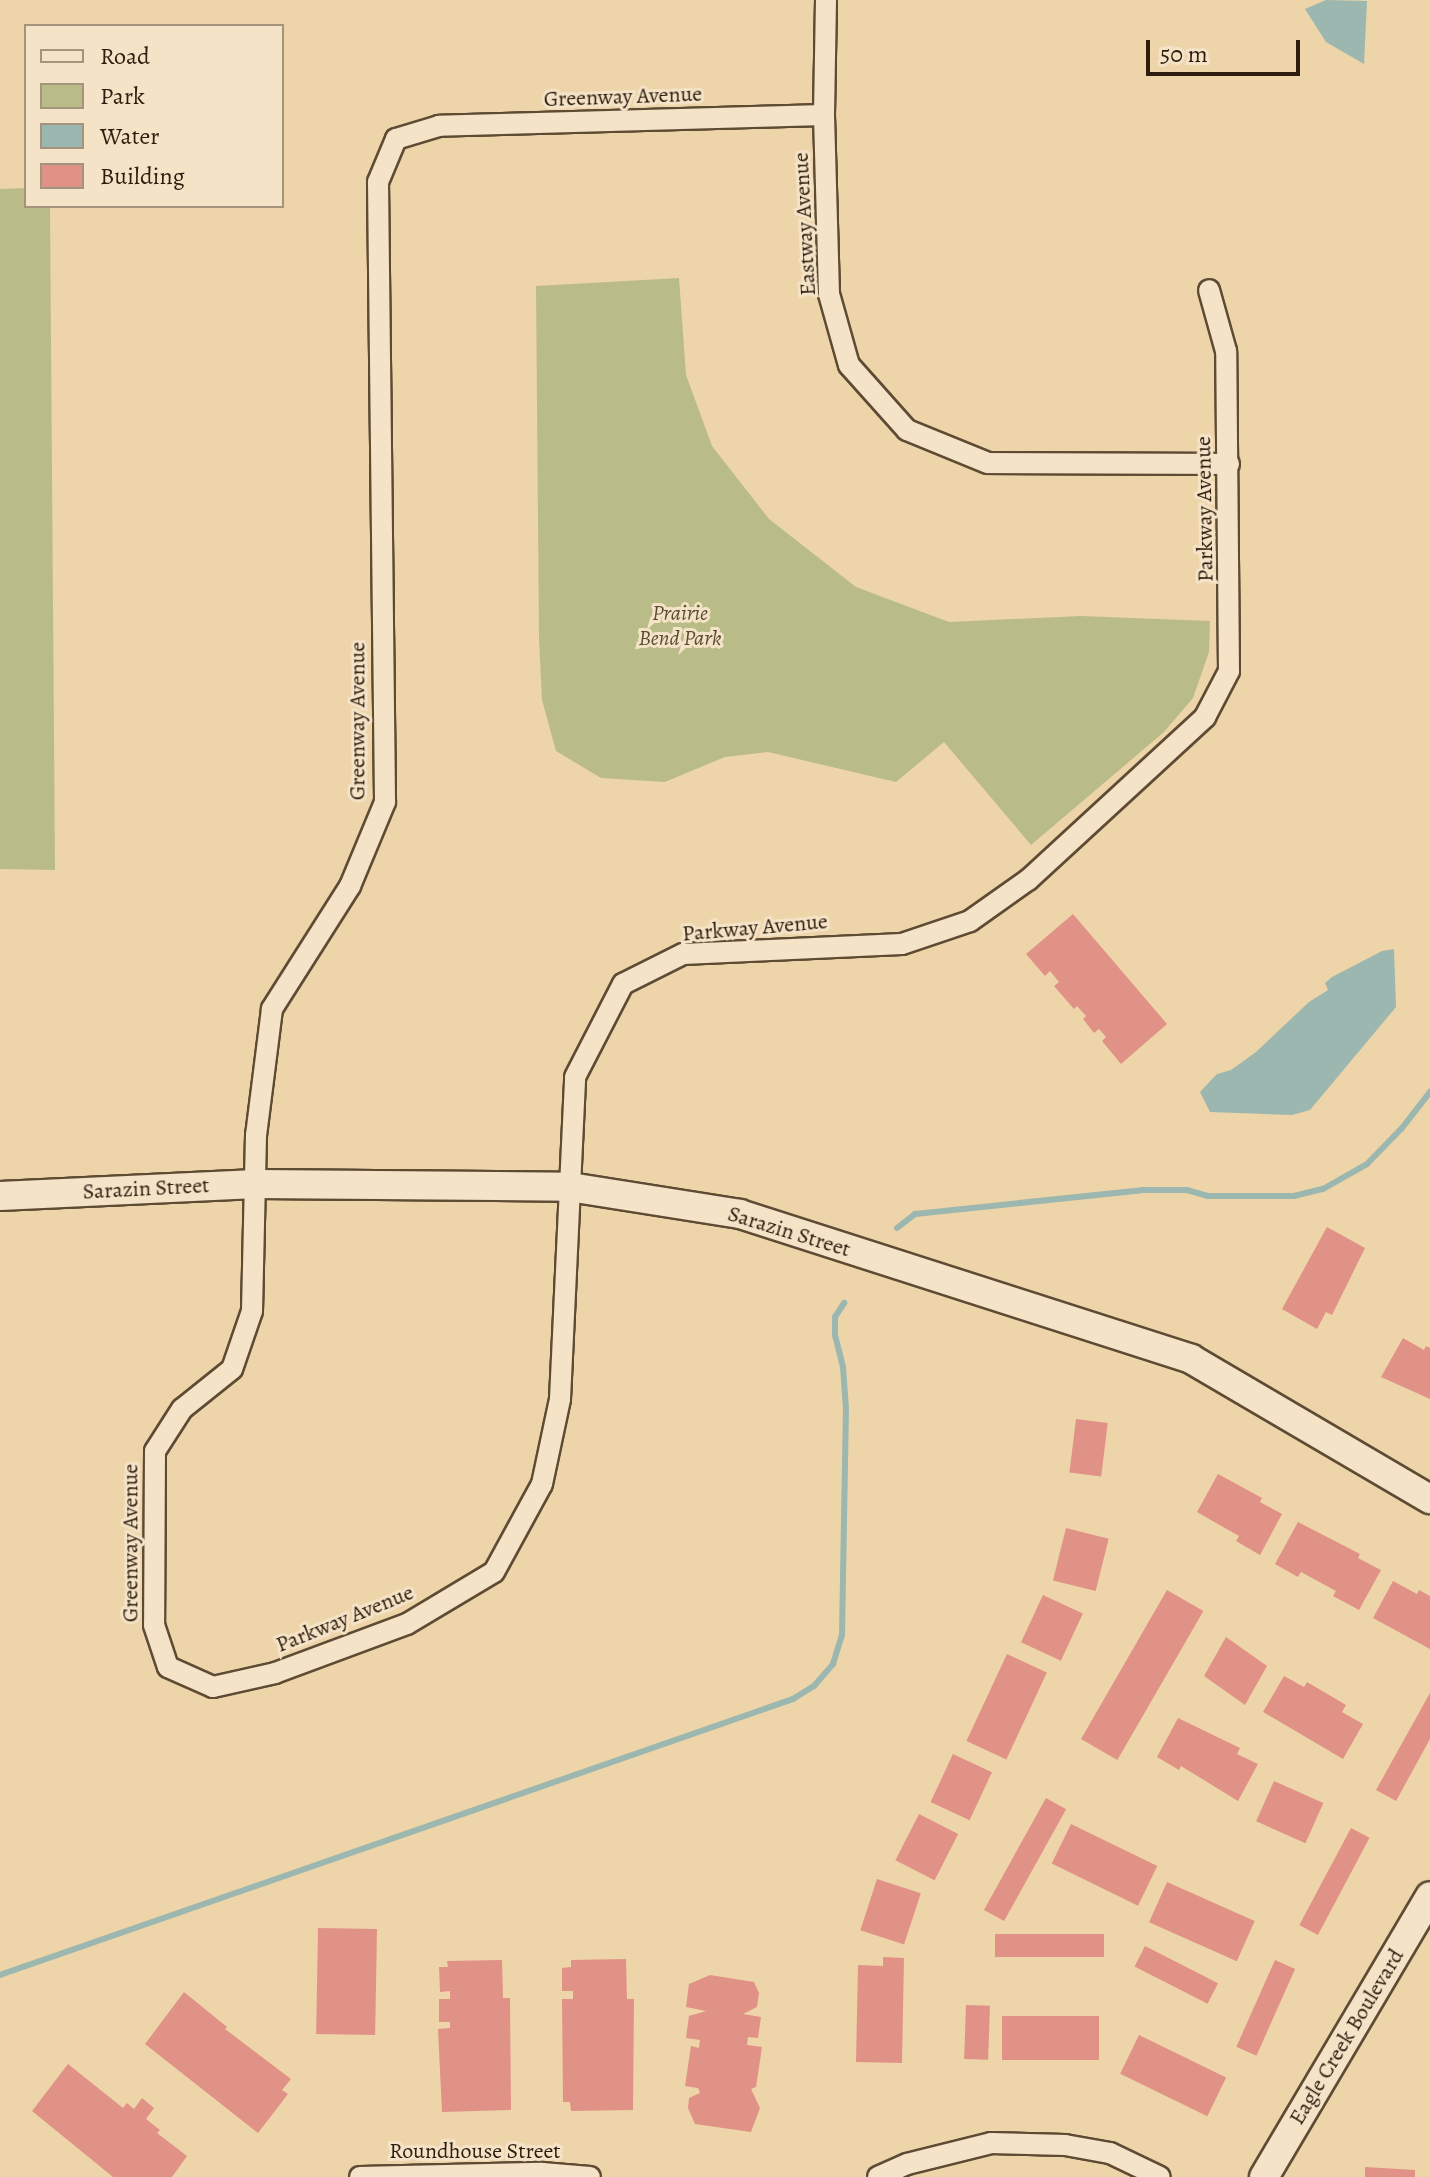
<!DOCTYPE html>
<html>
<head>
<meta charset="utf-8">
<style>
	body { margin:0 }
	#map { position:relative; width:1430px; height:2177px; overflow:hidden; background:#eed4a9; font-family:Alegreya,serif }
	div>[style] { position:absolute }
	[style*='--x'] { left:calc(var(--x)*1px); top:calc(var(--y)*1px); width:calc(var(--w)*1px); rotate:calc(var(--a)*1deg) }
	.green>* { inset:0; background:#babc87 }
	.water>* { inset:0; background:#9bb7af }
	.stream>* { height:6px; margin:-3px; padding:0 3px; transform-origin:3px; border-radius:3px; background:#9bb7af }
	.building>* { inset:0; background:#e19286; transform-origin:0 0 }
	.roads { filter:drop-shadow(2px 0 #5e4b34) drop-shadow(-2px 0 #5e4b34) drop-shadow(0 2px #5e4b34) drop-shadow(0 -2px #5e4b34) }
	.street>* { height:20px; margin:-10px; padding:0 10px; transform-origin:10px; border-radius:10px; background:#f4e3c7 }
	.secondary>* { height:28px; margin:-14px; padding:0 14px; transform-origin:14px; border-radius:14px; background:#f4e3c7 }
	span { translate:-50% -50%; white-space:nowrap; text-align:center; line-height:1.15; -webkit-text-stroke:6px #f4e3c7; paint-order:stroke }
	.street-label { font-size:22px; color:#2e1d0d }
	.park-label { font-size:22px; color:#584d32; font-style:italic }
	.legend { position:absolute; left:24px; top:24px; width:260px; height:184px; box-sizing:border-box; background:#f4e3c7; border:2px solid #a5947d; margin:0; padding:10px 14px; list-style:none; font-size:24px; color:#2e1d0d }
	.legend li { display:flex; align-items:center; gap:16px; height:40px }
	.legend b { width:40px; border:2px solid #a5947d }
	.scale { position:absolute; left:1146px; top:40px; width:154px; height:36px; box-sizing:border-box; border:4px solid #2e1d0d; border-top:0; padding-left:10px; font-size:24px; line-height:28px; white-space:nowrap; color:#2e1d0d; -webkit-text-stroke:6px #f4e3c7; paint-order:stroke }
</style>
</head>
<body>
<div id="map">
	<div class="green">
		<i style="clip-path:polygon(26px 188px,26px 206px,50px 206px,55px 870px,0 869px,0 189px)"></i>
		<i style="clip-path:polygon(679px 278px,686px 375px,712px 446px,769px 519px,856px 587px,949px 622px,1081px 616px,1210px 621px,1209px 652px,1193px 698px,1164px 732px,1031px 845px,944px 742px,896px 782px,768px 752px,725px 757px,665px 782px,601px 778px,556px 751px,542px 700px,539px 638px,536px 286px)"></i>
	</div>
	<div class="water">
		<i style="clip-path:polygon(1326px 0,1367px 1px,1364px 64px,1326px 42px,1305px 9px)"></i>
		<i style="clip-path:polygon(1394px 949px,1396px 1007px,1310px 1110px,1292px 1115px,1210px 1112px,1200px 1092px,1217px 1074px,1231px 1070px,1256px 1052px,1309px 1002px,1328px 990px,1325px 983px,1332px 977px,1382px 951px)"></i>
	</div>
	<div class="stream">
		<i style="--x:897;--y:1228;--w:23;--a:-38"></i>
		<i style="--x:915;--y:1214;--w:228;--a:-6"></i>
		<i style="--x:1142;--y:1190;--w:45;--a:0"></i>
		<i style="--x:1187;--y:1190;--w:22;--a:16"></i>
		<i style="--x:1208;--y:1196;--w:86;--a:0"></i>
		<i style="--x:1294;--y:1196;--w:30;--a:-14"></i>
		<i style="--x:1323;--y:1189;--w:51;--a:-29.6"></i>
		<i style="--x:1367;--y:1164;--w:50;--a:-45.8"></i>
		<i style="--x:1402;--y:1128;--w:46;--a:-52.1"></i>
		<i style="--x:0;--y:1975;--w:840;--a:-19.19"></i>
		<i style="--x:793;--y:1699;--w:25;--a:-32"></i>
		<i style="--x:814;--y:1686;--w:29;--a:-49"></i>
		<i style="--x:833;--y:1664;--w:30;--a:-73"></i>
		<i style="--x:842;--y:1635;--w:226;--a:-89"></i>
		<i style="--x:846;--y:1409;--w:42;--a:-94.1"></i>
		<i style="--x:843;--y:1367;--w:33;--a:-104"></i>
		<i style="--x:835;--y:1335;--w:18;--a:-90"></i>
		<i style="--x:835;--y:1317;--w:17;--a:-57"></i>
	</div>
	<div class="building">
		<i style="clip-path:polygon(1073px 914px,1167px 1024px,1121px 1064px,1102px 1041px,1106px 1037px,1099px 1029px,1094px 1033px,1083px 1019px,1086px 1016px,1077px 1006px,1074px 1009px,1054px 986px,1059px 982px,1050px 971px,1045px 976px,1026px 954px)"></i>
		<i style="clip-path:polygon(1327px 1227px,1365px 1248px,1332px 1315px,1326px 1312px,1317px 1329px,1282px 1309px)"></i>
		<i style="clip-path:polygon(1403px 1338px,1424px 1350px,1426px 1346px,1430px 1348px,1430px 1399px,1381px 1377px)"></i>
		<i style="left:1076px;top:1419px;width:32px;height:54px;rotate:7deg"></i>
		<i style="clip-path:polygon(1218px 1474px,1262px 1498px,1260px 1502px,1282px 1514px,1260px 1555px,1236px 1541px,1239px 1536px,1197px 1512px)"></i>
		<i style="clip-path:polygon(1298px 1522px,1360px 1554px,1358px 1558px,1381px 1570px,1359px 1610px,1333px 1596px,1336px 1591px,1301px 1572px,1298px 1577px,1275px 1564px)"></i>
		<i style="left:1066px;top:1528px;width:44px;height:54px;rotate:14deg"></i>
		<i style="clip-path:polygon(1393px 1581px,1417px 1594px,1419px 1590px,1430px 1596px,1430px 1649px,1373px 1618px)"></i>
		<i style="left:1167px;top:1590px;width:42px;height:172px;rotate:30deg"></i>
		<i style="left:1043px;top:1595px;width:44px;height:52px;rotate:25deg"></i>
		<i style="clip-path:polygon(1226px 1637px,1267px 1666px,1245px 1705px,1204px 1676px)"></i>
		<i style="left:1007px;top:1654px;width:44px;height:96px;rotate:25deg"></i>
		<i style="clip-path:polygon(1284px 1676px,1304px 1687px,1307px 1682px,1346px 1705px,1342px 1712px,1363px 1724px,1343px 1759px,1263px 1712px)"></i>
		<i style="clip-path:polygon(1430px 1693px,1430px 1739px,1396px 1801px,1376px 1790px)"></i>
		<i style="clip-path:polygon(1178px 1718px,1240px 1748px,1237px 1754px,1258px 1764px,1238px 1801px,1181px 1766px,1179px 1770px,1157px 1757px)"></i>
		<i style="left:953px;top:1754px;width:43px;height:53px;rotate:25deg"></i>
		<i style="left:1274px;top:1781px;width:54px;height:44px;rotate:24deg"></i>
		<i style="left:1046px;top:1798px;width:23px;height:128px;rotate:29deg"></i>
		<i style="left:919px;top:1814px;width:44px;height:52px;rotate:27deg"></i>
		<i style="left:1071px;top:1824px;width:96px;height:44px;rotate:26deg"></i>
		<i style="left:1351px;top:1828px;width:21px;height:110px;rotate:28deg"></i>
		<i style="left:877px;top:1879px;width:46px;height:54px;rotate:18deg"></i>
		<i style="left:1167px;top:1882px;width:96px;height:44px;rotate:24deg"></i>
		<i style="left:377px;top:1929px;width:106px;height:59px;rotate:91deg"></i>
		<i style="left:995px;top:1934px;width:109px;height:23px"></i>
		<i style="left:1145px;top:1946px;width:82px;height:23px;rotate:27deg"></i>
		<i style="clip-path:polygon(883px 1957px,904px 1958px,902px 2063px,856px 2062px,858px 1965px,883px 1966px)"></i>
		<i style="clip-path:polygon(626px 1959px,627px 1999px,634px 1999px,633px 2110px,571px 2111px,570px 2102px,563px 2102px,562px 1999px,573px 1999px,573px 1991px,562px 1991px,562px 1968px,571px 1967px,571px 1960px)"></i>
		<i style="clip-path:polygon(502px 1960px,503px 1998px,510px 1998px,511px 2110px,442px 2112px,438px 2029px,450px 2028px,450px 2022px,439px 2022px,439px 1999px,450px 1999px,450px 1991px,440px 1992px,439px 1967px,448px 1967px,447px 1961px)"></i>
		<i style="left:1275px;top:1960px;width:22px;height:95px;rotate:24deg"></i>
		<i style="clip-path:polygon(710px 1975px,754px 1982px,759px 1993px,757px 2007px,743px 2014px,761px 2017px,758px 2038px,748px 2037px,747px 2045px,762px 2047px,756px 2087px,751px 2089px,760px 2108px,751px 2132px,695px 2124px,688px 2108px,689px 2098px,700px 2093px,698px 2088px,685px 2086px,691px 2046px,699px 2048px,700px 2040px,686px 2038px,689px 2016px,706px 2011px,686px 2007px,689px 1984px)"></i>
		<i style="clip-path:polygon(184px 1992px,227px 2027px,225px 2029px,291px 2079px,282px 2090px,288px 2094px,258px 2133px,145px 2044px)"></i>
		<i style="left:966px;top:2005px;width:24px;height:54px;rotate:2deg"></i>
		<i style="left:1002px;top:2016px;width:97px;height:44px"></i>
		<i style="left:1139px;top:2035px;width:97px;height:43px;rotate:26deg"></i>
		<i style="clip-path:polygon(68px 2064px,123px 2108px,127px 2103px,134px 2109px,142px 2098px,154px 2108px,146px 2119px,160px 2130px,157px 2133px,187px 2156px,172px 2177px,113px 2177px,32px 2111px)"></i>
		<i style="clip-path:polygon(1365px 2167px,1415px 2170px,1415px 2177px,1365px 2177px)"></i>
	</div>
	<div class="roads">
		<div class="street">
			<i style="--x:826;--y:0;--w:115;--a:91"></i>
			<i style="--x:824;--y:115;--w:179;--a:88.4"></i>
			<i style="--x:829;--y:294;--w:74;--a:74.3"></i>
			<i style="--x:849;--y:365;--w:87;--a:48.3"></i>
			<i style="--x:907;--y:430;--w:87;--a:22.2"></i>
			<i style="--x:988;--y:463;--w:241;--a:0.2"></i>
			<i style="--x:824;--y:115;--w:385;--a:178.4"></i>
			<i style="--x:439;--y:126;--w:45;--a:163.2"></i>
			<i style="--x:396;--y:139;--w:47;--a:112.7"></i>
			<i style="--x:378;--y:182;--w:620;--a:89.35"></i>
			<i style="--x:385;--y:802;--w:91;--a:112.6"></i>
			<i style="--x:350;--y:886;--w:146;--a:122.4"></i>
			<i style="--x:272;--y:1009;--w:127;--a:97.2"></i>
			<i style="--x:256;--y:1135;--w:176;--a:91.3"></i>
			<i style="--x:252;--y:1311;--w:61;--a:109"></i>
			<i style="--x:232;--y:1369;--w:64;--a:141.3"></i>
			<i style="--x:182;--y:1409;--w:50;--a:122.7"></i>
			<i style="--x:155;--y:1451;--w:174;--a:90.3"></i>
			<i style="--x:154;--y:1625;--w:44;--a:71.6"></i>
			<i style="--x:168;--y:1667;--w:49;--a:24"></i>
			<i style="--x:213;--y:1687;--w:64;--a:-12.7"></i>
			<i style="--x:275;--y:1673;--w:141;--a:-20.4"></i>
			<i style="--x:407;--y:1624;--w:101;--a:-30.9"></i>
			<i style="--x:494;--y:1572;--w:100;--a:-61.4"></i>
			<i style="--x:542;--y:1484;--w:87;--a:-78"></i>
			<i style="--x:560;--y:1399;--w:322;--a:-87.3"></i>
			<i style="--x:575;--y:1077;--w:105;--a:-62.7"></i>
			<i style="--x:623;--y:984;--w:67;--a:-26.6"></i>
			<i style="--x:683;--y:954;--w:219;--a:-2.6"></i>
			<i style="--x:902;--y:944;--w:72;--a:-18.7"></i>
			<i style="--x:970;--y:921;--w:71;--a:-35.3"></i>
			<i style="--x:1028;--y:880;--w:241;--a:-42.6"></i>
			<i style="--x:1205;--y:717;--w:52;--a:-62.4"></i>
			<i style="--x:1229;--y:671;--w:320;--a:-90.5"></i>
			<i style="--x:1226;--y:351;--w:63;--a:-105.6"></i>
			<i style="--x:360;--y:2177;--w:182;--a:-1.3"></i>
			<i style="--x:542;--y:2173;--w:48;--a:4.8"></i>
			<i style="--x:878;--y:2177;--w:32;--a:-24"></i>
			<i style="--x:907;--y:2164;--w:87;--a:-14"></i>
			<i style="--x:991;--y:2143;--w:74;--a:1.5"></i>
			<i style="--x:1065;--y:2145;--w:46;--a:10.1"></i>
			<i style="--x:1110;--y:2153;--w:55;--a:25.6"></i>
		</div>
		<div class="secondary">
			<i style="--x:0;--y:1196;--w:256;--a:-2.7"></i>
			<i style="--x:256;--y:1184;--w:314;--a:0.5"></i>
			<i style="--x:570;--y:1187;--w:172;--a:9"></i>
			<i style="--x:740;--y:1214;--w:474;--a:17.8"></i>
			<i style="--x:1191;--y:1359;--w:277;--a:30.4"></i>
			<i style="--x:1264;--y:2177;--w:326;--a:-59.4"></i>
		</div>
	</div>
	<div class="street-label">
		<span style="left:623px;top:97px;rotate:-2deg">Greenway Avenue</span>
		<span style="left:805px;top:224px;rotate:-93deg">Eastway Avenue</span>
		<span style="left:1205px;top:509px;rotate:-91deg">Parkway Avenue</span>
		<span style="left:358px;top:721px;rotate:-90deg">Greenway Avenue</span>
		<span style="left:755px;top:928px;rotate:-5deg">Parkway Avenue</span>
		<span style="left:146px;top:1189px;rotate:-3deg">Sarazin Street</span>
		<span style="left:789px;top:1232px;rotate:17deg">Sarazin Street</span>
		<span style="left:131px;top:1543px;rotate:-90deg">Greenway Avenue</span>
		<span style="left:345px;top:1619px;rotate:-22deg">Parkway Avenue</span>
		<span style="left:1347px;top:2037px;rotate:-59deg">Eagle Creek Boulevard</span>
		<span style="left:475px;top:2152px">Roundhouse Street</span>
	</div>
	<div class="park-label">
		<span style="left:680px;top:626px">Prairie<br>Bend Park</span>
	</div>
	<ul class="legend">
	<li><b style="height:10px;background:#f4e3c7"></b>Road</li>
	<li><b style="height:22px;background:#babc87"></b>Park</li>
	<li><b style="height:22px;background:#9bb7af"></b>Water</li>
	<li><b style="height:22px;background:#e19286"></b>Building</li>
	</ul>
	<div class="scale">50 m</div>
</div>
</body>
</html>
